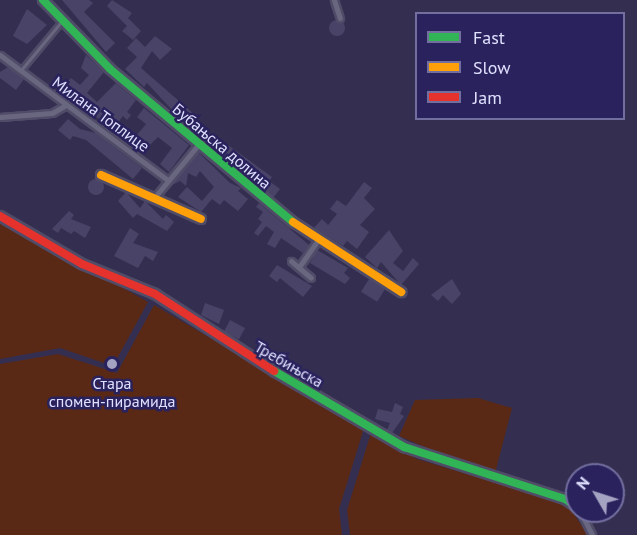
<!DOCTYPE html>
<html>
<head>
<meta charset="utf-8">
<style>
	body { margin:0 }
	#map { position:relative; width:637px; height:535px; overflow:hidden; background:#342f50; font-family:"PT Sans",sans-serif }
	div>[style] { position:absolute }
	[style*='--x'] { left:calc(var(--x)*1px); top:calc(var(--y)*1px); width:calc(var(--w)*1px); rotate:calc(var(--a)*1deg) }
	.green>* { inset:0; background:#5a2916 }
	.building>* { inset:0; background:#494467; transform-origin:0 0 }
	.round { border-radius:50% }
	.roads { filter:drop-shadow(2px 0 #504c68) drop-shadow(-2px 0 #504c68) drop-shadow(0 2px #504c68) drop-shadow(0 -2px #504c68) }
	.lane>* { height:3px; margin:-1.5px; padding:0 1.5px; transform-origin:1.5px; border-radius:1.5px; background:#696780 }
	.street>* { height:5px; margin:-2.5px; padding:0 2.5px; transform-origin:2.5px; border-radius:2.5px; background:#696780 }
	.fast>* { height:8px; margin:-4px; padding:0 4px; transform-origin:4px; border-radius:4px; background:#30b455 }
	.slow>* { height:8px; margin:-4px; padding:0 4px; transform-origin:4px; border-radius:4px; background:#ff9f0a }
	.jam>* { height:8px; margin:-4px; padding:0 4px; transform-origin:4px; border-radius:4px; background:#e5322d }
	.dots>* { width:16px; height:16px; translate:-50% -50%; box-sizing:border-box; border:3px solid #29225d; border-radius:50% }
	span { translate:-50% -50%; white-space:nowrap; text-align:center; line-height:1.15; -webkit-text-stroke:5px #29225d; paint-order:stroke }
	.street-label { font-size:16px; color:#e0e1ff }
	.poi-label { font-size:16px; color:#e0e1ff }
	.legend { position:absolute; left:415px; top:12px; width:210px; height:108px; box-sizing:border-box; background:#29225d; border:2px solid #726e9e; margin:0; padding:8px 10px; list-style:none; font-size:18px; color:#e0e1ff }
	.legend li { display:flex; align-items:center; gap:12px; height:30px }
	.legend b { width:30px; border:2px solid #726e9e }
	.north { position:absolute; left:565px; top:463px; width:60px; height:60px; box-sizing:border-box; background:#29225d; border:2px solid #726e9e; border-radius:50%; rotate:309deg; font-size:16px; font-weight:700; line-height:24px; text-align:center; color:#e0e1ff }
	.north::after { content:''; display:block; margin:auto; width:21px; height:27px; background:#a4a3c2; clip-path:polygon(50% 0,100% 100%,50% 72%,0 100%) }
</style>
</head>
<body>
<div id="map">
	<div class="green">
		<i style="clip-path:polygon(0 218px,148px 302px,113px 366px,60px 348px,0 359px)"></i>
		<i style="clip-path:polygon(154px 305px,364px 428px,339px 509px,342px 535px,0 535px,0 364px,58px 354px,117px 373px)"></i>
		<i style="clip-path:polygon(478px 398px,512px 408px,494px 477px,399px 436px,415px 400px)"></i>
		<i style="clip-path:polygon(371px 433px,417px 459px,567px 504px,588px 535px,350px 535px,347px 510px)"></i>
	</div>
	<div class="building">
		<i style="clip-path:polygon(62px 0,89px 0,93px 3px,84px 12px,115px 43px,106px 52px)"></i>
		<i style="clip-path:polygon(112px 0,132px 13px,128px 18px,141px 31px,133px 40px,122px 31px,127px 26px,107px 6px)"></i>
		<i style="clip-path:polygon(27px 9px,47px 25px,27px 44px,13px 36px)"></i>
		<i class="round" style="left:329px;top:20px;width:16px;height:16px"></i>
		<i style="clip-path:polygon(155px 36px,172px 49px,160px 60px,152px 51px,141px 68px,195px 115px,186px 125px,147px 83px,144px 87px,125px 69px,137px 57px,127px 48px,136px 38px,145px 47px)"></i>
		<i style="clip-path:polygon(86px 55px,104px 72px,87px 93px,97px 102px,116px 83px,136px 100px,127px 112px,131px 115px,127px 120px,123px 116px,112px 130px,62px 88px,71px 78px,80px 85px,89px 75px,81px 68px)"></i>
		<i style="clip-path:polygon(8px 67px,24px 79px,16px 90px,0 78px,0 72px)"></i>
		<i style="clip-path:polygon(144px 108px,189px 145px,169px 172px,160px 164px,172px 148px,158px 137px,142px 153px,119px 136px,127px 127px,137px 135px,146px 124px,137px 117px)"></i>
		<i style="clip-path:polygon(68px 119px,80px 129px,96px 133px,142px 168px,133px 179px,86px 140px,73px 136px,70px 140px,58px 130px)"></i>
		<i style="clip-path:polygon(228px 145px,272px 177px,269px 181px,280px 189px,273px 198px,245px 170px,221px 154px)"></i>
		<i style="clip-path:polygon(198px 152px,230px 183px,241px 188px,238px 191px,248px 199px,238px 211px,224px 200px,220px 205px,212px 199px,201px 212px,178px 197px,187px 187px,202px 201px,214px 187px,200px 171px,196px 177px,188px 173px,186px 186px,180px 181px,172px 185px)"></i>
		<i class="round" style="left:88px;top:179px;width:16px;height:16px"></i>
		<i style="clip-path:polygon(364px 182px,372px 188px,364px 198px,375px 209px,360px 225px,369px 232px,357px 249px,347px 241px,343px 246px,314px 228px,322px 219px,328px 225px,337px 214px,330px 209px,337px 200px,346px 206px)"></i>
		<i style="clip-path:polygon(126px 192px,140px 208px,145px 201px,163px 219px,166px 215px,174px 222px,167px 231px,137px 214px,133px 218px,118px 201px)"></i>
		<i style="clip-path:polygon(259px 203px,309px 245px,303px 253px,281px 238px,275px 248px,267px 244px,274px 232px,266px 226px,258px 236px,254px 233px,262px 222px,258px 219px,263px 212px,256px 207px)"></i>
		<i style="clip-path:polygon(69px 211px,74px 215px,71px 219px,91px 227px,85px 238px,74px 231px,71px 234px,61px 228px,58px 233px,52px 229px)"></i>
		<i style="clip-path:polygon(130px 228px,139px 234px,133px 243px,158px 252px,153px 261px,145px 256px,138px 268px,114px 256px)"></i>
		<i style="clip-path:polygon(389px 230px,403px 251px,393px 263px,403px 271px,413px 258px,419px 264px,401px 285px,381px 262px,377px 268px,365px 257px)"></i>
		<i style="clip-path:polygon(317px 250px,348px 268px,344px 273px,350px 278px,345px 284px,310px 263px)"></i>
		<i style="clip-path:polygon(277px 265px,312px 286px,303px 297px,280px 278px,277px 282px,269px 276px)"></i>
		<i style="left:369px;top:279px;width:19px;height:15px;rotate:32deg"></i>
		<i style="clip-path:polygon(452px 279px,461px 294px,452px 304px,443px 295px,438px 301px,431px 295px)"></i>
		<i style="clip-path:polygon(205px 303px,224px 310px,219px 324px,201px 315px)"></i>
		<i style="left:230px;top:320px;width:17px;height:13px;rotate:28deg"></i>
		<i style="clip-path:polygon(395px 403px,403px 407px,400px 414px,404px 416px,392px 433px,387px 430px,390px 423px,375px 419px,378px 409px,392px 412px)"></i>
	</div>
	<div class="roads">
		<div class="lane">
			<i style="--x:21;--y:70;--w:62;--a:-50.2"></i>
		</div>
		<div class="street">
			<i style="--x:334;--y:0;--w:19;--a:72"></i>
			<i style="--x:0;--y:55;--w:209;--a:36.7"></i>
			<i style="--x:0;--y:117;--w:52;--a:-4.4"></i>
			<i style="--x:52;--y:113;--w:14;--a:-30"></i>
			<i style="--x:154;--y:198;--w:69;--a:-50.3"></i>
			<i style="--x:291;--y:261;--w:26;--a:40"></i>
			<i style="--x:299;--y:267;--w:33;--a:-55"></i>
			<i style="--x:580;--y:511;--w:27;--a:63"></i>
		</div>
		<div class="fast">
			<i style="--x:43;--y:0;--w:96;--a:45.8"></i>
			<i style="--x:110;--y:69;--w:239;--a:39.9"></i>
			<i style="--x:274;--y:371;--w:151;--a:30.3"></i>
			<i style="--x:404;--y:447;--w:169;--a:17.9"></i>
			<i style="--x:565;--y:499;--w:14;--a:34"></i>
		</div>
		<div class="slow">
			<i style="--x:101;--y:175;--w:109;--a:23.7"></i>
			<i style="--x:293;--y:222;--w:129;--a:32.9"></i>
		</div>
		<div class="jam">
			<i style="--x:0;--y:216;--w:95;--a:30.3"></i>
			<i style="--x:82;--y:264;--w:79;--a:22.3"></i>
			<i style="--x:155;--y:294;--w:142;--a:32.9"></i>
		</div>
	</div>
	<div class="dots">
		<i style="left:112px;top:364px;background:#a4a3c2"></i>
	</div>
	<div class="street-label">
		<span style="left:101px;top:114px;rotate:36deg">Милана Топлице</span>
		<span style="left:222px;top:146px;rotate:40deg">Бубањска долина</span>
		<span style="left:289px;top:364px;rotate:30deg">Требињска</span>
	</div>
	<div class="poi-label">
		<span style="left:112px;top:392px">Стара<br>спомен-пирамида</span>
	</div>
	<ul class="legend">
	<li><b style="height:8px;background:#30b455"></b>Fast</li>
	<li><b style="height:8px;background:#ff9f0a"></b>Slow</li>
	<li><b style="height:8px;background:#e5322d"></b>Jam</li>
	</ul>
	<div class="north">N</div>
</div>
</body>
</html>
